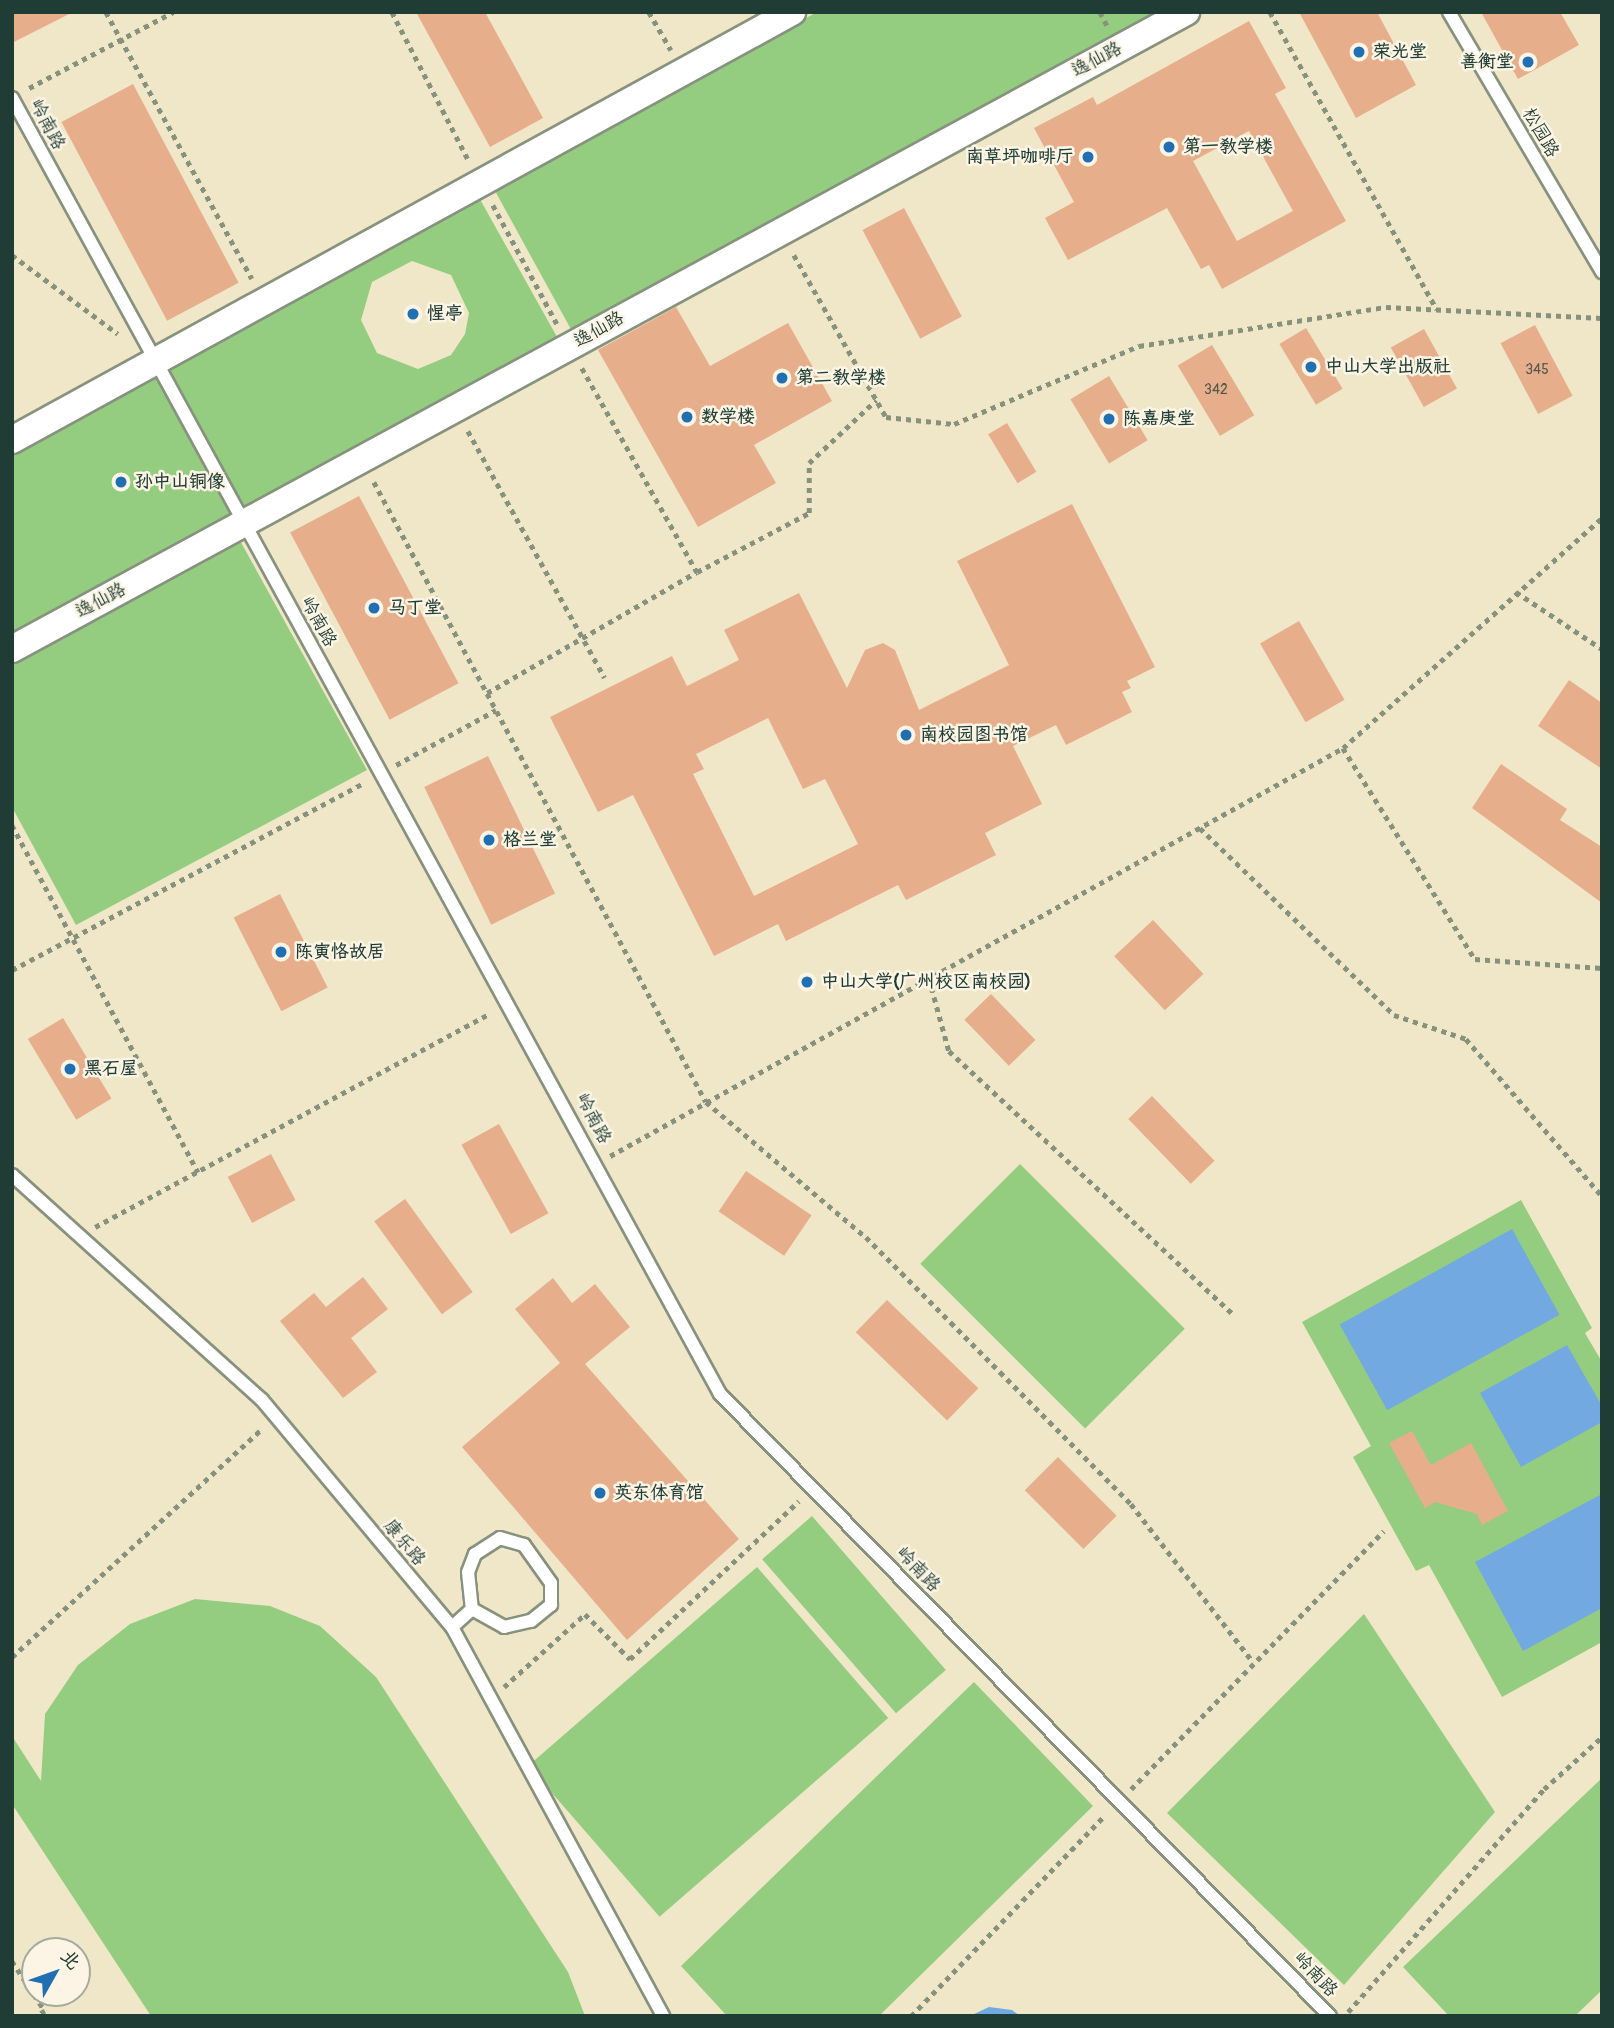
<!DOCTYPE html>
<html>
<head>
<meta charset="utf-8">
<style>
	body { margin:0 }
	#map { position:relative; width:1614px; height:2028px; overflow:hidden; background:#efe7c8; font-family:Pangolin,"LXGW WenKai TC",sans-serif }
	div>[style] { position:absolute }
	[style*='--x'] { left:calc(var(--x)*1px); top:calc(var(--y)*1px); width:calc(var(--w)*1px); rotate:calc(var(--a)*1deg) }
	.green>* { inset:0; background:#94cd80; transform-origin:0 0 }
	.water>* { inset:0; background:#71a9e0; transform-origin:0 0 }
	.building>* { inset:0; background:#e7ae8c; transform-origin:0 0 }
	.path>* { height:4.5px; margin-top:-2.25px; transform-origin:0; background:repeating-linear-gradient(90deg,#87927e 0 5px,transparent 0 10px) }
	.roads { filter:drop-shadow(2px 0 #87927e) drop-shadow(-2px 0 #87927e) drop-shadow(0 2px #87927e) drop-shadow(0 -2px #87927e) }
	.service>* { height:12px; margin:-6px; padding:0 6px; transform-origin:6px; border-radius:6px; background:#fff }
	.minor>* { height:26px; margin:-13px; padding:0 13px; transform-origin:13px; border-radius:13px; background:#fff }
	.dots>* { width:19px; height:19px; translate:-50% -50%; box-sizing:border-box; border:4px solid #fcf5e5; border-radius:50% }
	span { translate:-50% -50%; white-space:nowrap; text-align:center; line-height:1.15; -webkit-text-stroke:5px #fcf5e5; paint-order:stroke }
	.number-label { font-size:14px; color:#51594a }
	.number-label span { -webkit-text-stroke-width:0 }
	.poi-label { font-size:18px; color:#1f3d34; font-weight:700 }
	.left { translate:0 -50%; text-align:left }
	.right { translate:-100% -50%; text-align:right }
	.street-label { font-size:18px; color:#1f3d34 }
	.frame { position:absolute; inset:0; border:14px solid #1f3d34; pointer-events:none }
	.north { position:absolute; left:21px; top:1937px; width:70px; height:70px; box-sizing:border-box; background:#fcf5e5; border:2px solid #a4ab9e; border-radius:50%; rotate:50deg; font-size:19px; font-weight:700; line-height:28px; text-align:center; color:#1f3d34 }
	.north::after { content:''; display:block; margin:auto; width:24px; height:32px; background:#1f6fb2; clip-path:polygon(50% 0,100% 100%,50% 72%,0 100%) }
</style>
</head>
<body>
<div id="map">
	<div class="green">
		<i style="clip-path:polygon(817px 12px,1158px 12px,573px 333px,494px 189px)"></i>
		<i style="clip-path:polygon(evenodd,477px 194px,561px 344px,246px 515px,164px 365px,477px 194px,412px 261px,451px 275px,469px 313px,465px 334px,451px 355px,418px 369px,377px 353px,361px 320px,372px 282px,412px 261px)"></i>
		<i style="clip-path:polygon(152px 371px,236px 522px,12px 642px,12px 449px)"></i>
		<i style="clip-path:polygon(238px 537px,367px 770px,76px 925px,12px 807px,12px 660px)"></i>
		<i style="left:1020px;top:1164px;width:233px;height:141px;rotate:45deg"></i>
		<i style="clip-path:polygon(1521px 1200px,1592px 1328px,1585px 1333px,1602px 1362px,1602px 1642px,1502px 1697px,1429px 1565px,1416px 1571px,1353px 1457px,1371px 1446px,1302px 1322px)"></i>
		<i style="left:812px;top:1516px;width:204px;height:66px;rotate:49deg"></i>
		<i style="left:757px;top:1567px;width:200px;height:303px;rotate:49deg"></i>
		<i style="clip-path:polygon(195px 1599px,270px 1606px,320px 1626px,376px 1677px,568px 1972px,585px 2016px,151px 2016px,12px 1804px,12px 1736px,41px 1781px,45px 1714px,78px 1665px,130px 1624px)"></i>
		<i style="clip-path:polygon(1364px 1614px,1495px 1812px,1344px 1985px,1167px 1813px)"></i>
		<i style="clip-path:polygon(974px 1682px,1093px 1806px,879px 2016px,727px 2016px,681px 1966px)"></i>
		<i style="clip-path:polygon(1602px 1778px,1602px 1990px,1575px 2016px,1449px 2016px,1403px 1967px)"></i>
	</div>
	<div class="water">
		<i style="left:1512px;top:1229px;width:98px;height:197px;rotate:61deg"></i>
		<i style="clip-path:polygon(1567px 1345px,1602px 1406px,1602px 1422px,1521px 1467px,1480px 1393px)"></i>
		<i style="clip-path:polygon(1602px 1494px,1602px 1608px,1523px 1651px,1475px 1562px)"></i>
		<i style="clip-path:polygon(989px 2007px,1012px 2010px,1020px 2016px,970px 2016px)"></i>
	</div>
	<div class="building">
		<i style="clip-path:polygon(12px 12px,73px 12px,12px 43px)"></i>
		<i style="clip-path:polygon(416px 12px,485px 12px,543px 118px,490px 147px)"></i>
		<i style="clip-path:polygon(1299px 12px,1377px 12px,1416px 85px,1356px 118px)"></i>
		<i style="clip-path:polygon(1481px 12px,1560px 12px,1579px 45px,1518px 79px)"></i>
		<i style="clip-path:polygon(evenodd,1249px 21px,1286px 88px,1275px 94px,1346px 221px,1222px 289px,1209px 265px,1201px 269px,1167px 208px,1068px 260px,1045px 218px,1074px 202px,1034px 128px,1093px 97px,1097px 105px,1249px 21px,1249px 131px,1293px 211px,1237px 241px,1193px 161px,1249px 131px)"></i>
		<i style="left:133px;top:84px;width:225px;height:81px;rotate:62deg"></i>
		<i style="left:904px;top:208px;width:123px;height:47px;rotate:62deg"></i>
		<i style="clip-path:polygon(676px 307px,710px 366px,788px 323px,832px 401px,754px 445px,776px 483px,698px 527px,598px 350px)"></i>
		<i style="left:1535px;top:325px;width:80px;height:39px;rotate:62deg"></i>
		<i style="left:1306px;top:328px;width:71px;height:31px;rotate:59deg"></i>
		<i style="left:1424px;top:329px;width:68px;height:38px;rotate:61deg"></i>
		<i style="left:1212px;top:345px;width:82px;height:40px;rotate:59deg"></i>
		<i style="left:1109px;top:376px;width:75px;height:45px;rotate:59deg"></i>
		<i style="left:1007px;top:423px;width:57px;height:22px;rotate:59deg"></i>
		<i style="left:359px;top:496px;width:212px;height:78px;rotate:62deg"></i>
		<i style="clip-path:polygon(evenodd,1072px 504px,1155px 667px,1127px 681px,1131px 688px,1122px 692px,1132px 712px,1066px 745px,1056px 725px,1013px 746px,1042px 804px,985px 833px,996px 855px,906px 900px,898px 885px,786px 941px,778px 924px,714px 956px,633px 795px,598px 812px,550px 717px,672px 656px,687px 686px,739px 660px,724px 630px,799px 593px,847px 688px,865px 650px,883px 643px,895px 650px,919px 710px,1009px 665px,957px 561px,1072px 504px,768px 718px,803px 789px,825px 779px,858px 844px,754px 896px,693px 774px,704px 769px,696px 754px,768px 718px)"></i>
		<i style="left:1299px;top:621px;width:91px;height:45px;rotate:60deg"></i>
		<i style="clip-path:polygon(1569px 680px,1602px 703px,1602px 769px,1538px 726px)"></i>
		<i style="left:488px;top:756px;width:153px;height:71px;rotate:64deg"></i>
		<i style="clip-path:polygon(1501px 764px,1567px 809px,1560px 820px,1602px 847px,1602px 903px,1472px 808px)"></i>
		<i style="left:280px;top:894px;width:105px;height:52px;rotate:63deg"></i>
		<i style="left:1153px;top:920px;width:74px;height:53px;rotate:47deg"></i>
		<i style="left:991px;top:994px;width:64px;height:37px;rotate:46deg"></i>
		<i style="left:63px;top:1018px;width:94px;height:41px;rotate:59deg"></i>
		<i style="left:1152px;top:1096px;width:90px;height:33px;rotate:46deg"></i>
		<i style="left:499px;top:1124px;width:102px;height:43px;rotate:61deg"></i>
		<i style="left:271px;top:1154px;width:52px;height:49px;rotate:62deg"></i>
		<i style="left:746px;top:1171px;width:79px;height:49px;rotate:34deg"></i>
		<i style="left:405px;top:1199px;width:115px;height:38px;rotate:54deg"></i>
		<i style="clip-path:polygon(363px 1277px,388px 1309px,351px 1338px,377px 1372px,343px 1398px,280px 1321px,314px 1293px,326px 1307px)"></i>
		<i style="clip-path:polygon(553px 1278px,572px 1303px,595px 1284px,630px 1327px,585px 1364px,739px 1539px,627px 1640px,462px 1447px,560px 1363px,515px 1309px)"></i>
		<i style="left:887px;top:1300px;width:127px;height:45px;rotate:44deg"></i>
		<i style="clip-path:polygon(1412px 1431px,1431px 1465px,1471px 1443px,1508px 1511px,1482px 1525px,1477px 1514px,1435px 1502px,1425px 1508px,1389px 1443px)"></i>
		<i style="left:1058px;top:1457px;width:83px;height:47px;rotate:45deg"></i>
	</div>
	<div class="path">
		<i style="--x:106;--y:12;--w:304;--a:61.3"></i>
		<i style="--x:392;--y:12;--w:168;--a:62.7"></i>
		<i style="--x:649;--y:12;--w:44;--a:59.9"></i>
		<i style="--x:1100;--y:12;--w:17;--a:62"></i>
		<i style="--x:1270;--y:12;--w:341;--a:60.7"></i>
		<i style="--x:29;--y:88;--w:163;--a:-27.8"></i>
		<i style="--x:493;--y:205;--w:135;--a:61.7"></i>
		<i style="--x:12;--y:255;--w:132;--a:36.7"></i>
		<i style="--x:794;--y:255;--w:186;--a:60.4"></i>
		<i style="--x:886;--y:417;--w:68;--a:5.9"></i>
		<i style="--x:954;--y:424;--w:201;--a:-22.9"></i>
		<i style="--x:1139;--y:346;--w:250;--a:-9"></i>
		<i style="--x:1386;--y:307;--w:216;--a:2.9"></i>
		<i style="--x:582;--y:368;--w:234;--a:60.6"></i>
		<i style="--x:697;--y:572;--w:127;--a:-27.8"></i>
		<i style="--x:809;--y:513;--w:50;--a:-90"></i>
		<i style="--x:809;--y:463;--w:92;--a:-43.2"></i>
		<i style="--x:468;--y:431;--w:282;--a:61"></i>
		<i style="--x:374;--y:482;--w:703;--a:61.83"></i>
		<i style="--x:706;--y:1102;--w:209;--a:40.2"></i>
		<i style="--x:866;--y:1237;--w:376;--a:45.2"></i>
		<i style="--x:1131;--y:1504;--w:200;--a:52.3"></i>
		<i style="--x:1516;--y:592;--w:103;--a:33.5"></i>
		<i style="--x:487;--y:693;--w:242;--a:-30"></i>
		<i style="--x:1343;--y:748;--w:249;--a:58"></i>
		<i style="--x:1475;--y:959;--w:127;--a:4.1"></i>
		<i style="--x:396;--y:765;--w:114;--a:-28.8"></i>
		<i style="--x:12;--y:825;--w:394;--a:61.8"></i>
		<i style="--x:1200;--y:828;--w:269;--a:43.9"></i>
		<i style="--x:1394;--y:1015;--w:76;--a:18.4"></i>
		<i style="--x:1466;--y:1039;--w:208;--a:49.1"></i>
		<i style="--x:12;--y:970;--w:399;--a:-28"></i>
		<i style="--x:929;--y:978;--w:76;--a:74.7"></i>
		<i style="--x:949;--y:1051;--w:388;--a:42.8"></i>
		<i style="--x:610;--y:1156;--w:839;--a:-29.1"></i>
		<i style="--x:1343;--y:748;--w:346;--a:-41.6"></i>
		<i style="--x:95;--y:1227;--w:449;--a:-28.4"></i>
		<i style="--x:12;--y:1657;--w:338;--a:-42.4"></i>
		<i style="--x:504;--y:1687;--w:109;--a:-42"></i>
		<i style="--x:585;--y:1614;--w:64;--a:45"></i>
		<i style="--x:630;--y:1659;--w:231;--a:-43.1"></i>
		<i style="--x:1131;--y:1789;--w:361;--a:-45.6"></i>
		<i style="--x:12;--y:1961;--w:60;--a:56.6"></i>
		<i style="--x:45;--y:2011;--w:9;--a:148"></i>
		<i style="--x:1348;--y:2012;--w:297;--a:-48.7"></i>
		<i style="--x:1544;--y:1789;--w:78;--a:-41.9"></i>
		<i style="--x:911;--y:2016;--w:279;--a:-46"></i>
	</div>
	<div class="roads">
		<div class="service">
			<i style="--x:1449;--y:12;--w:302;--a:59.5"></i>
			<i style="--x:12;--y:98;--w:1477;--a:61.35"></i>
			<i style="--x:720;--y:1394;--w:871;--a:45.56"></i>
			<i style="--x:12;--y:1175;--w:336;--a:42"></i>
			<i style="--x:262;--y:1400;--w:296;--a:50.1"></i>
			<i style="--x:452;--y:1627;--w:443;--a:61.5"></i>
			<i style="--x:452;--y:1627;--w:27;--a:-42"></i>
			<i style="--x:472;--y:1609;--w:37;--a:29"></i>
			<i style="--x:504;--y:1627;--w:28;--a:-13"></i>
			<i style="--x:531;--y:1621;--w:26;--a:-39"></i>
			<i style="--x:551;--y:1605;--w:22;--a:-90"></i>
			<i style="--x:551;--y:1583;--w:47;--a:-125.4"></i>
			<i style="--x:524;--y:1545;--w:25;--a:-164"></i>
			<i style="--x:500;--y:1538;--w:30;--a:147"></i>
			<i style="--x:475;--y:1554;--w:19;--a:111"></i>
			<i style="--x:468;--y:1572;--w:37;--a:84"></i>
		</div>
		<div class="minor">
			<i style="--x:12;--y:440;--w:890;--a:-28.75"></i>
			<i style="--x:12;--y:649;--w:1336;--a:-28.48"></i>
		</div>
	</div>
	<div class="dots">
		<i style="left:1359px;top:52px;background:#1f6fb2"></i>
		<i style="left:1528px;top:62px;background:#1f6fb2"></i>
		<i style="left:1169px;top:147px;background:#1f6fb2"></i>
		<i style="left:1088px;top:157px;background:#1f6fb2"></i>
		<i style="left:413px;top:314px;background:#1f6fb2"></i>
		<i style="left:1311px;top:367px;background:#1f6fb2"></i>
		<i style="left:782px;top:378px;background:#1f6fb2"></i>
		<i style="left:687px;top:417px;background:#1f6fb2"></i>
		<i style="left:1109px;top:419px;background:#1f6fb2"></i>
		<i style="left:121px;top:482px;background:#1f6fb2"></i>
		<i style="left:374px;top:608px;background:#1f6fb2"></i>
		<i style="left:906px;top:735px;background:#1f6fb2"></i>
		<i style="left:489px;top:840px;background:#1f6fb2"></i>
		<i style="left:281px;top:952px;background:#1f6fb2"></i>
		<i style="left:807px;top:982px;background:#1f6fb2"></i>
		<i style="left:70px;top:1069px;background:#1f6fb2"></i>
		<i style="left:600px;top:1493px;background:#1f6fb2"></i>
	</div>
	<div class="number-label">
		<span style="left:1537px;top:370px">345</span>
		<span style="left:1216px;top:390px">342</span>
	</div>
	<div class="poi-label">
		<span class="left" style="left:1373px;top:52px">荣光堂</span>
		<span class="right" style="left:1514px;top:62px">善衡堂</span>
		<span class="left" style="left:1183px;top:147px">第一教学楼</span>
		<span class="right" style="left:1074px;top:157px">南草坪咖啡厅</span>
		<span class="left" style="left:427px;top:314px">惺亭</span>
		<span class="left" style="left:1325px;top:367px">中山大学出版社</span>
		<span class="left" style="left:796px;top:378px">第二教学楼</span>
		<span class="left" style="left:701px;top:417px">数学楼</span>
		<span class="left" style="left:1123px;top:419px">陈嘉庚堂</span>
		<span class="left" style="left:135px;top:482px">孙中山铜像</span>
		<span class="left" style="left:388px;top:608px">马丁堂</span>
		<span class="left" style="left:920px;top:735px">南校园图书馆</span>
		<span class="left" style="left:503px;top:840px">格兰堂</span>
		<span class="left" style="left:295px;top:952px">陈寅恪故居</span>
		<span class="left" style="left:821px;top:982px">中山大学(广州校区南校园)</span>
		<span class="left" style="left:84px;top:1069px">黑石屋</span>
		<span class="left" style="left:614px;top:1493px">英东体育馆</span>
	</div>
	<div class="street-label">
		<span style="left:1097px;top:60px;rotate:-28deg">逸仙路</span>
		<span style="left:47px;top:125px;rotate:62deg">岭南路</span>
		<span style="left:1540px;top:133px;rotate:60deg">松园路</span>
		<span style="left:599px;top:330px;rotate:-29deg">逸仙路</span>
		<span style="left:101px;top:601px;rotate:-28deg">逸仙路</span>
		<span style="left:318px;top:622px;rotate:61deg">岭南路</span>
		<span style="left:593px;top:1119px;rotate:62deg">岭南路</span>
		<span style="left:404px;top:1543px;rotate:50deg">康乐路</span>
		<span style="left:918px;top:1570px;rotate:46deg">岭南路</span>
		<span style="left:1315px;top:1975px;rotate:46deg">岭南路</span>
	</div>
	<div class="frame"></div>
	<div class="north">北</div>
</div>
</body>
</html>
